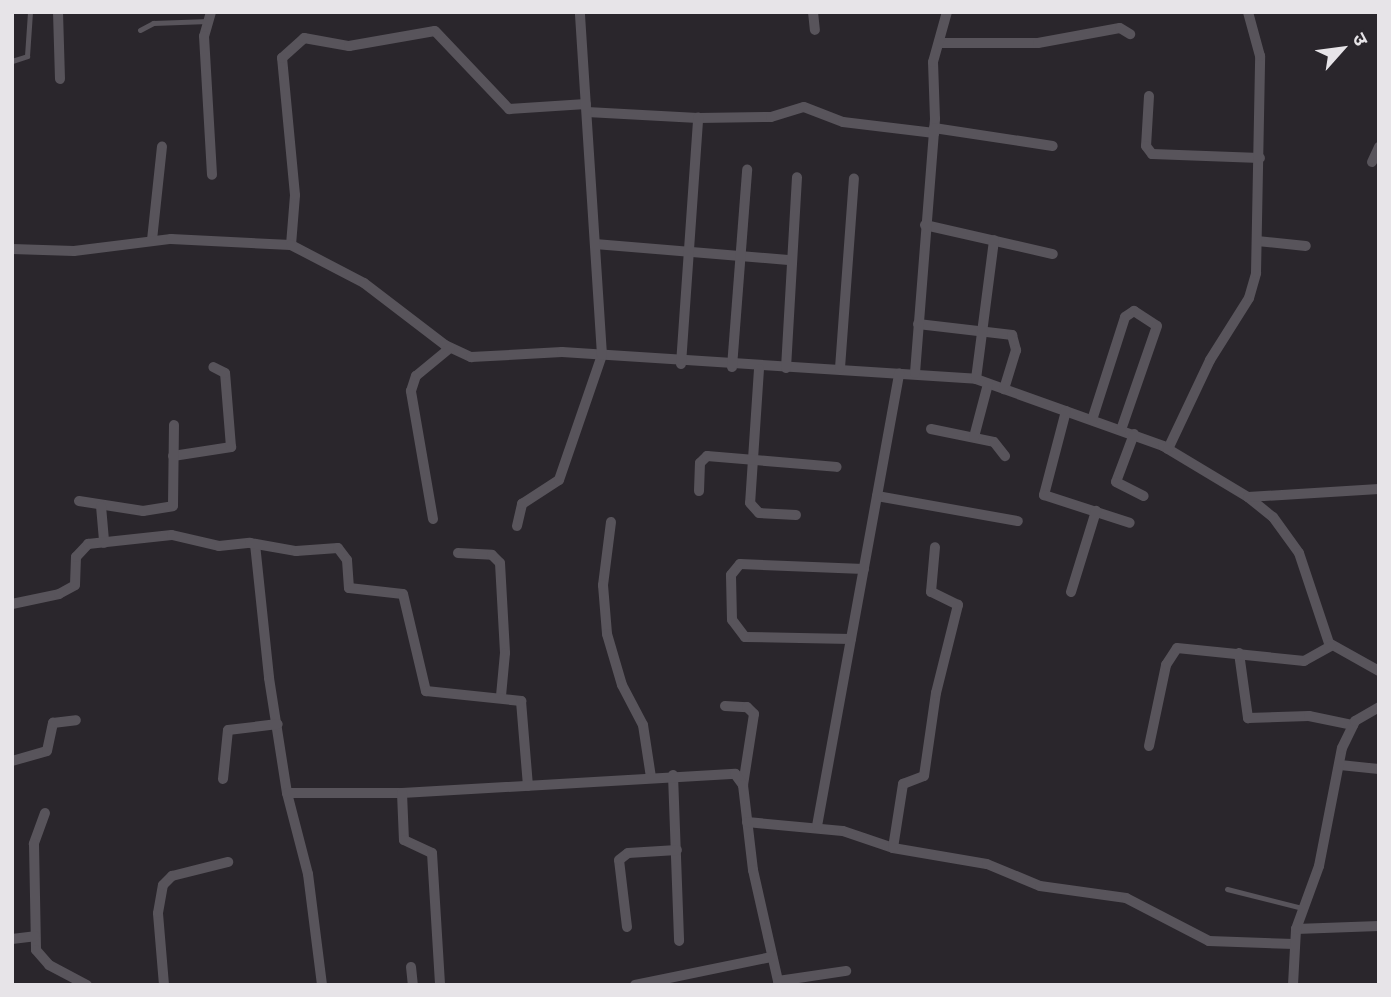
<!DOCTYPE html>
<html>
<head>
<meta charset="utf-8">
<style>
	body { margin:0 }
	#map { position:relative; width:1391px; height:997px; overflow:hidden; background:#2a262c; font-family:"IBM Plex Serif","Noto Sans Devanagari",serif }
	div>[style] { position:absolute }
	[style*='--x'] { left:calc(var(--x)*1px); top:calc(var(--y)*1px); width:calc(var(--w)*1px); rotate:calc(var(--a)*1deg) }
	.lane>* { height:5px; margin:-2.5px; padding:0 2.5px; transform-origin:2.5px; border-radius:2.5px; background:#58545b }
	.street>* { height:10px; margin:-5px; padding:0 5px; transform-origin:5px; border-radius:5px; background:#58545b }
	span { translate:-50% -50%; white-space:nowrap; text-align:center; line-height:1.15; -webkit-text-stroke:6px #2a262c; paint-order:stroke }
	.frame { position:absolute; inset:0; border:14px solid #e7e4e8; pointer-events:none }
	.north { position:absolute; left:1307px; top:14px; width:70px; height:70px; -webkit-text-stroke:5px #2a262c; paint-order:stroke; rotate:62deg; font-size:19px; font-weight:700; line-height:28px; text-align:center; color:#e7e4e8 }
	.north::after { content:''; display:block; margin:auto; width:24px; height:32px; background:#e7e4e8; clip-path:polygon(50% 0,100% 100%,50% 72%,0 100%) }
</style>
</head>
<body>
<div id="map">
	<div class="lane">
		<i style="--x:140;--y:30;--w:15;--a:-28"></i>
		<i style="--x:153;--y:23;--w:55;--a:-2.1"></i>
		<i style="--x:12;--y:61;--w:16;--a:-18"></i>
		<i style="--x:27;--y:56;--w:44;--a:-86.1"></i>
		<i style="--x:1227;--y:889;--w:77;--a:14.2"></i>
	</div>
	<div class="street">
		<i style="--x:58;--y:12;--w:67;--a:88.3"></i>
		<i style="--x:211;--y:12;--w:25;--a:106"></i>
		<i style="--x:204;--y:36;--w:139;--a:86.7"></i>
		<i style="--x:813;--y:12;--w:18;--a:84"></i>
		<i style="--x:941;--y:43;--w:97;--a:0"></i>
		<i style="--x:1038;--y:43;--w:83;--a:-10.4"></i>
		<i style="--x:1120;--y:28;--w:12;--a:31"></i>
		<i style="--x:1149;--y:96;--w:50;--a:93.4"></i>
		<i style="--x:1146;--y:146;--w:10;--a:53"></i>
		<i style="--x:1152;--y:154;--w:108;--a:2.1"></i>
		<i style="--x:587;--y:112;--w:111;--a:3.1"></i>
		<i style="--x:698;--y:118;--w:73;--a:-0.8"></i>
		<i style="--x:771;--y:117;--w:34;--a:-17"></i>
		<i style="--x:804;--y:107;--w:42;--a:21"></i>
		<i style="--x:843;--y:122;--w:92;--a:6.9"></i>
		<i style="--x:934;--y:128;--w:120;--a:8.6"></i>
		<i style="--x:1372;--y:162;--w:17;--a:-65"></i>
		<i style="--x:925;--y:225;--w:131;--a:12.8"></i>
		<i style="--x:152;--y:240;--w:94;--a:-83.9"></i>
		<i style="--x:1257;--y:241;--w:49;--a:5.8"></i>
		<i style="--x:595;--y:244;--w:197;--a:4.7"></i>
		<i style="--x:291;--y:245;--w:50;--a:-85.4"></i>
		<i style="--x:295;--y:195;--w:138;--a:-95.4"></i>
		<i style="--x:282;--y:58;--w:30;--a:-42"></i>
		<i style="--x:304;--y:38;--w:46;--a:10.1"></i>
		<i style="--x:349;--y:46;--w:87;--a:-9.9"></i>
		<i style="--x:435;--y:31;--w:108;--a:46.5"></i>
		<i style="--x:509;--y:109;--w:77;--a:-3.7"></i>
		<i style="--x:12;--y:249;--w:62;--a:1.8"></i>
		<i style="--x:74;--y:251;--w:98;--a:-7.1"></i>
		<i style="--x:171;--y:239;--w:120;--a:2.9"></i>
		<i style="--x:291;--y:245;--w:82;--a:27.5"></i>
		<i style="--x:364;--y:283;--w:102;--a:37.4"></i>
		<i style="--x:445;--y:345;--w:29;--a:25"></i>
		<i style="--x:471;--y:357;--w:91;--a:-3.1"></i>
		<i style="--x:562;--y:352;--w:415;--a:3.7"></i>
		<i style="--x:976;--y:379;--w:199;--a:19.7"></i>
		<i style="--x:1163;--y:446;--w:99;--a:31"></i>
		<i style="--x:1248;--y:497;--w:32;--a:39"></i>
		<i style="--x:1273;--y:517;--w:44;--a:54.2"></i>
		<i style="--x:1299;--y:553;--w:95;--a:71.6"></i>
		<i style="--x:1329;--y:643;--w:57;--a:29.2"></i>
		<i style="--x:918;--y:324;--w:95;--a:6.7"></i>
		<i style="--x:1012;--y:335;--w:16;--a:75"></i>
		<i style="--x:1016;--y:350;--w:41;--a:107.1"></i>
		<i style="--x:681;--y:364;--w:247;--a:-86"></i>
		<i style="--x:732;--y:367;--w:198;--a:-85.6"></i>
		<i style="--x:786;--y:368;--w:191;--a:-86.7"></i>
		<i style="--x:840;--y:368;--w:190;--a:-85.8"></i>
		<i style="--x:759;--y:369;--w:134;--a:93.8"></i>
		<i style="--x:750;--y:503;--w:13;--a:48"></i>
		<i style="--x:759;--y:513;--w:37;--a:3"></i>
		<i style="--x:915;--y:373;--w:255;--a:-85.5"></i>
		<i style="--x:935;--y:119;--w:57;--a:-92"></i>
		<i style="--x:933;--y:62;--w:52;--a:-74.4"></i>
		<i style="--x:976;--y:379;--w:140;--a:-82.6"></i>
		<i style="--x:1066;--y:411;--w:87;--a:104.7"></i>
		<i style="--x:1044;--y:495;--w:90;--a:18"></i>
		<i style="--x:1092;--y:420;--w:108;--a:-72.2"></i>
		<i style="--x:1125;--y:317;--w:11;--a:-34"></i>
		<i style="--x:1134;--y:311;--w:27;--a:33"></i>
		<i style="--x:1157;--y:326;--w:110;--a:109.1"></i>
		<i style="--x:931;--y:429;--w:64;--a:11.7"></i>
		<i style="--x:994;--y:442;--w:18;--a:52"></i>
		<i style="--x:1134;--y:434;--w:51;--a:110.6"></i>
		<i style="--x:1116;--y:482;--w:31;--a:27"></i>
		<i style="--x:974;--y:437;--w:55;--a:-75.2"></i>
		<i style="--x:1168;--y:449;--w:98;--a:-64.7"></i>
		<i style="--x:1210;--y:360;--w:73;--a:-57.8"></i>
		<i style="--x:1249;--y:298;--w:26;--a:-74"></i>
		<i style="--x:1256;--y:273;--w:217;--a:-88.9"></i>
		<i style="--x:1260;--y:56;--w:46;--a:-105.3"></i>
		<i style="--x:173;--y:456;--w:59;--a:-8.8"></i>
		<i style="--x:231;--y:447;--w:74;--a:-94.6"></i>
		<i style="--x:225;--y:373;--w:13;--a:-153"></i>
		<i style="--x:699;--y:491;--w:28;--a:-88"></i>
		<i style="--x:700;--y:463;--w:10;--a:-45"></i>
		<i style="--x:707;--y:456;--w:130;--a:4.8"></i>
		<i style="--x:877;--y:496;--w:143;--a:10.1"></i>
		<i style="--x:1248;--y:497;--w:131;--a:-3.5"></i>
		<i style="--x:79;--y:501;--w:65;--a:8.9"></i>
		<i style="--x:143;--y:511;--w:30;--a:-9"></i>
		<i style="--x:173;--y:506;--w:81;--a:-89.3"></i>
		<i style="--x:101;--y:506;--w:37;--a:85"></i>
		<i style="--x:433;--y:519;--w:130;--a:-99.8"></i>
		<i style="--x:411;--y:391;--w:16;--a:-72"></i>
		<i style="--x:416;--y:376;--w:44;--a:-39.5"></i>
		<i style="--x:611;--y:522;--w:64;--a:97.2"></i>
		<i style="--x:603;--y:585;--w:49;--a:85.3"></i>
		<i style="--x:607;--y:634;--w:53;--a:73.6"></i>
		<i style="--x:622;--y:685;--w:45;--a:62.3"></i>
		<i style="--x:643;--y:725;--w:53;--a:81.3"></i>
		<i style="--x:517;--y:526;--w:23;--a:-77"></i>
		<i style="--x:522;--y:504;--w:44;--a:-33"></i>
		<i style="--x:559;--y:480;--w:132;--a:-71"></i>
		<i style="--x:602;--y:355;--w:344;--a:-93.7"></i>
		<i style="--x:255;--y:544;--w:135;--a:84"></i>
		<i style="--x:269;--y:678;--w:116;--a:81.1"></i>
		<i style="--x:287;--y:793;--w:84;--a:75.5"></i>
		<i style="--x:308;--y:874;--w:112;--a:82.8"></i>
		<i style="--x:458;--y:553;--w:34;--a:3"></i>
		<i style="--x:492;--y:555;--w:11;--a:45"></i>
		<i style="--x:500;--y:563;--w:90;--a:86.8"></i>
		<i style="--x:505;--y:653;--w:43;--a:95.3"></i>
		<i style="--x:1071;--y:592;--w:85;--a:-72.8"></i>
		<i style="--x:12;--y:604;--w:48;--a:-12"></i>
		<i style="--x:59;--y:594;--w:18;--a:-29"></i>
		<i style="--x:75;--y:585;--w:28;--a:-88"></i>
		<i style="--x:76;--y:557;--w:18;--a:-47"></i>
		<i style="--x:88;--y:544;--w:84;--a:-6.1"></i>
		<i style="--x:172;--y:535;--w:48;--a:13.2"></i>
		<i style="--x:219;--y:546;--w:31;--a:-6"></i>
		<i style="--x:250;--y:543;--w:47;--a:9.9"></i>
		<i style="--x:296;--y:551;--w:42;--a:-4.1"></i>
		<i style="--x:338;--y:548;--w:15;--a:53"></i>
		<i style="--x:347;--y:560;--w:28;--a:86"></i>
		<i style="--x:349;--y:588;--w:54;--a:6.3"></i>
		<i style="--x:403;--y:594;--w:100;--a:76.7"></i>
		<i style="--x:426;--y:691;--w:96;--a:6"></i>
		<i style="--x:521;--y:701;--w:85;--a:85.3"></i>
		<i style="--x:851;--y:639;--w:106;--a:-178.9"></i>
		<i style="--x:745;--y:637;--w:21;--a:-127"></i>
		<i style="--x:732;--y:620;--w:45;--a:-91.3"></i>
		<i style="--x:731;--y:575;--w:14;--a:-51"></i>
		<i style="--x:740;--y:564;--w:124;--a:2.3"></i>
		<i style="--x:1239;--y:653;--w:66;--a:82.1"></i>
		<i style="--x:1248;--y:718;--w:61;--a:-1.9"></i>
		<i style="--x:1309;--y:716;--w:45;--a:11.6"></i>
		<i style="--x:725;--y:706;--w:22;--a:3"></i>
		<i style="--x:747;--y:707;--w:10;--a:45"></i>
		<i style="--x:754;--y:714;--w:72;--a:98.8"></i>
		<i style="--x:1149;--y:746;--w:83;--a:-78.1"></i>
		<i style="--x:1166;--y:665;--w:20;--a:-57"></i>
		<i style="--x:1177;--y:648;--w:128;--a:5.8"></i>
		<i style="--x:1304;--y:661;--w:31;--a:-29"></i>
		<i style="--x:12;--y:761;--w:36;--a:-16"></i>
		<i style="--x:47;--y:751;--w:29;--a:-78"></i>
		<i style="--x:53;--y:723;--w:23;--a:-7"></i>
		<i style="--x:1340;--y:765;--w:39;--a:6"></i>
		<i style="--x:673;--y:775;--w:166;--a:87.9"></i>
		<i style="--x:223;--y:779;--w:49;--a:-84.2"></i>
		<i style="--x:228;--y:730;--w:50;--a:-6.8"></i>
		<i style="--x:287;--y:793;--w:115;--a:0"></i>
		<i style="--x:402;--y:793;--w:334;--a:-3.3"></i>
		<i style="--x:735;--y:774;--w:14;--a:54"></i>
		<i style="--x:743;--y:785;--w:86;--a:83.3"></i>
		<i style="--x:753;--y:870;--w:118;--a:77.3"></i>
		<i style="--x:402;--y:793;--w:47;--a:87.6"></i>
		<i style="--x:404;--y:840;--w:31;--a:25"></i>
		<i style="--x:432;--y:853;--w:132;--a:86.5"></i>
		<i style="--x:45;--y:813;--w:33;--a:110"></i>
		<i style="--x:34;--y:844;--w:106;--a:88.9"></i>
		<i style="--x:36;--y:950;--w:20;--a:49"></i>
		<i style="--x:49;--y:965;--w:43;--a:27.8"></i>
		<i style="--x:747;--y:822;--w:96;--a:5.4"></i>
		<i style="--x:843;--y:831;--w:53;--a:18.8"></i>
		<i style="--x:893;--y:848;--w:95;--a:9.7"></i>
		<i style="--x:987;--y:864;--w:57;--a:22.5"></i>
		<i style="--x:1040;--y:886;--w:87;--a:7.9"></i>
		<i style="--x:1126;--y:898;--w:93;--a:27.4"></i>
		<i style="--x:1209;--y:941;--w:85;--a:2"></i>
		<i style="--x:817;--y:826;--w:460;--a:-79.7"></i>
		<i style="--x:893;--y:848;--w:65;--a:-81.1"></i>
		<i style="--x:903;--y:784;--w:22;--a:-21"></i>
		<i style="--x:924;--y:776;--w:84;--a:-81.8"></i>
		<i style="--x:936;--y:693;--w:91;--a:-76"></i>
		<i style="--x:958;--y:605;--w:30;--a:-154"></i>
		<i style="--x:931;--y:592;--w:45;--a:-84.9"></i>
		<i style="--x:627;--y:927;--w:67;--a:-96.8"></i>
		<i style="--x:619;--y:860;--w:11;--a:-38"></i>
		<i style="--x:628;--y:853;--w:49;--a:-3.5"></i>
		<i style="--x:1296;--y:929;--w:83;--a:-2.1"></i>
		<i style="--x:12;--y:939;--w:23;--a:-7"></i>
		<i style="--x:411;--y:967;--w:18;--a:84"></i>
		<i style="--x:778;--y:981;--w:69;--a:-8.4"></i>
		<i style="--x:164;--y:985;--w:72;--a:-94.8"></i>
		<i style="--x:158;--y:913;--w:28;--a:-80"></i>
		<i style="--x:163;--y:885;--w:13;--a:-45"></i>
		<i style="--x:172;--y:876;--w:58;--a:-14"></i>
		<i style="--x:635;--y:985;--w:140;--a:-11.6"></i>
		<i style="--x:1293;--y:985;--w:56;--a:-86.9"></i>
		<i style="--x:1296;--y:929;--w:67;--a:-69.9"></i>
		<i style="--x:1319;--y:866;--w:120;--a:-79"></i>
		<i style="--x:1342;--y:748;--w:30;--a:-64"></i>
		<i style="--x:1355;--y:721;--w:28;--a:-30"></i>
	</div>
	<div class="frame"></div>
	<div class="north">उ</div>
</div>
</body>
</html>
